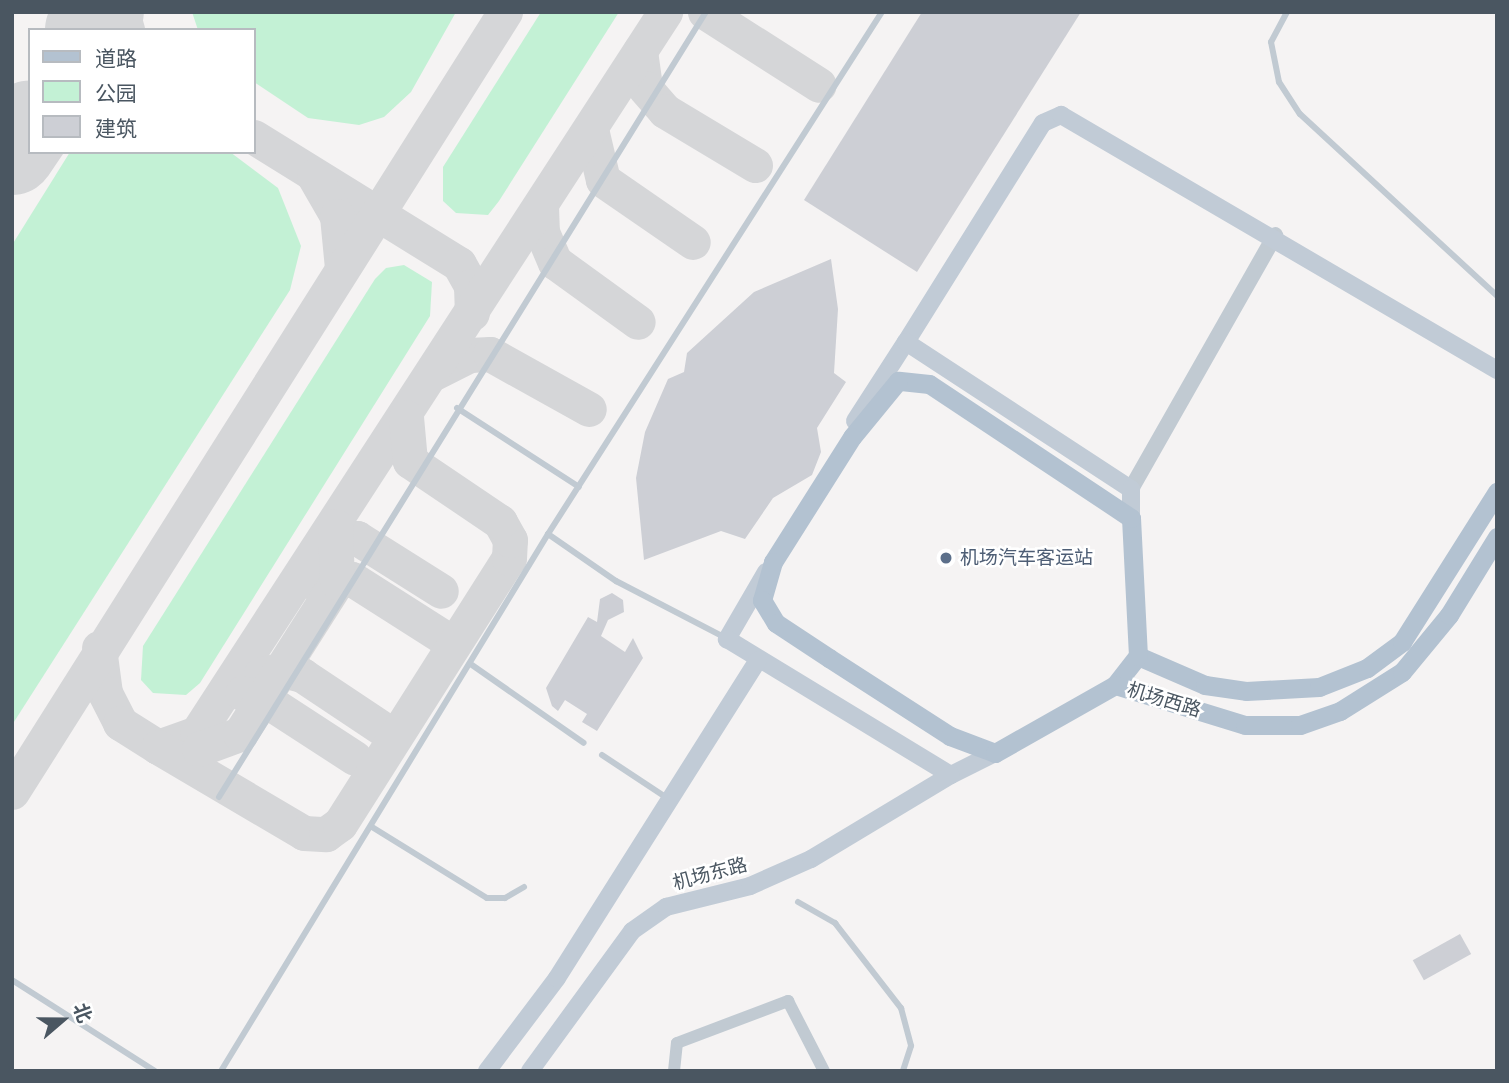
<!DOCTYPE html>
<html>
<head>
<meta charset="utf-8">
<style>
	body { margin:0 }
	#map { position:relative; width:1509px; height:1083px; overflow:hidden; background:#f5f3f3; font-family:"Noto Sans","Noto Sans SC",sans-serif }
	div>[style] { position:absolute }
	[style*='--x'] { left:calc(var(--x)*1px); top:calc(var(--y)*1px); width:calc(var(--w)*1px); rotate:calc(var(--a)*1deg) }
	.green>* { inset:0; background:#c3f1d5 }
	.taxiway>* { height:35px; margin:-17.5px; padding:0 17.5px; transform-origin:17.5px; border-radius:17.5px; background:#d5d6d8 }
	.runway>* { height:88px; margin:-44px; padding:0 44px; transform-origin:44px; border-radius:44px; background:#d5d6d8 }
	.building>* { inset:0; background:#cdcfd5; transform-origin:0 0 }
	.service>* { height:6px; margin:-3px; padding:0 3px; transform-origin:3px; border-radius:3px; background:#c1cad2 }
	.minor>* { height:12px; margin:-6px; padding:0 6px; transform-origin:6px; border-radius:6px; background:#c1cad2 }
	.tertiary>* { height:16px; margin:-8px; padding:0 8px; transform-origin:8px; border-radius:8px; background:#c1cad2 }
	.secondary>* { height:18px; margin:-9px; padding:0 9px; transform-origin:9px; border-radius:9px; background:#c1cbd6 }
	.primary>* { height:19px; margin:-9.5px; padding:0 9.5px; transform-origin:9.5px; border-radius:9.5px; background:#b3c2d1 }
	.dots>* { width:19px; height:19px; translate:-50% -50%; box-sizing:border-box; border:4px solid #fff; border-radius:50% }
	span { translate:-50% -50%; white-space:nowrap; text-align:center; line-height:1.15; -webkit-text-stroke:5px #fff; paint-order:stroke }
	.service-label { font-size:19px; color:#4e5e75 }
	.left { translate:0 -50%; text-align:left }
	.street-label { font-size:19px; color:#4a5661 }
	.frame { position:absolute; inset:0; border:14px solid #4a5661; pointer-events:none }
	.legend { position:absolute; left:28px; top:28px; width:228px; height:126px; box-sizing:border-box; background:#fff; border:2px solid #b7bbc0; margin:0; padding:9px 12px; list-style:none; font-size:21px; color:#4a5661 }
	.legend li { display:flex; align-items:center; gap:14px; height:35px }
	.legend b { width:35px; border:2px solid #b7bbc0 }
	.north { position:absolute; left:28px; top:985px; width:70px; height:70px; -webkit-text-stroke:5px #fff; paint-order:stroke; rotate:70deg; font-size:19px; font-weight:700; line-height:28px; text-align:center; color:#4a5661 }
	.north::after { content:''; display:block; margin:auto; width:24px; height:32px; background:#4a5661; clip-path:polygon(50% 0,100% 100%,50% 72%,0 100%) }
</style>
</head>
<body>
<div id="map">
	<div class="green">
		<i style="clip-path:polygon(192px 12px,456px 12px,411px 92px,384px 117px,359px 125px,308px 118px,254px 82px,254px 30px,198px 30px)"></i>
		<i style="clip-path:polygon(541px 12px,619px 12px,499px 201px,488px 215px,456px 213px,443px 201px,443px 167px)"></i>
		<i style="clip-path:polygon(70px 152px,230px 152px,278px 188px,301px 246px,290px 290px,12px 725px,12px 245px)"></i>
		<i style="clip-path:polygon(404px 265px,432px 282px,430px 316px,200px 683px,186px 695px,153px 693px,141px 680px,143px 646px,375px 279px,386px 268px)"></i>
	</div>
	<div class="taxiway">
		<i style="--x:122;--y:12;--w:19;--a:74"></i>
		<i style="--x:705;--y:12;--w:135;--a:32.6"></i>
		<i style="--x:640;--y:51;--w:37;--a:82"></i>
		<i style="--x:645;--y:88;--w:30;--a:49"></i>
		<i style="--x:665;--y:111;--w:105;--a:31"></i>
		<i style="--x:591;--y:129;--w:52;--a:76.8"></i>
		<i style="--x:603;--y:180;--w:109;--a:34.6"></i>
		<i style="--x:254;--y:137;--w:241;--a:31.8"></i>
		<i style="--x:459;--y:264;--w:25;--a:61"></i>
		<i style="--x:471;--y:286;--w:27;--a:88"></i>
		<i style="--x:314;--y:176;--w:46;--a:60.1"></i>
		<i style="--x:337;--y:216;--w:52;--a:84.5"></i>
		<i style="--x:541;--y:206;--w:26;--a:88"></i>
		<i style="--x:542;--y:232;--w:33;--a:67"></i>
		<i style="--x:555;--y:262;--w:102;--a:35.9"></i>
		<i style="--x:434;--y:373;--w:39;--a:-27"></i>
		<i style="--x:469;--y:355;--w:21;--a:-3"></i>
		<i style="--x:490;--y:354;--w:113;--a:29.1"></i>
		<i style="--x:326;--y:538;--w:31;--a:0"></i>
		<i style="--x:357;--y:538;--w:99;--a:32.2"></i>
		<i style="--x:316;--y:584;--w:36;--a:-8"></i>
		<i style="--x:352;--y:579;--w:108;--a:32.5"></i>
		<i style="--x:99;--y:648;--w:45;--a:82.4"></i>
		<i style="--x:105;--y:693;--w:34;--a:63"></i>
		<i style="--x:120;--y:723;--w:45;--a:32.3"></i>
		<i style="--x:158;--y:747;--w:41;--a:-19.7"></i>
		<i style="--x:197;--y:733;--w:860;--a:-57.01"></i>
		<i style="--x:261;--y:674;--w:21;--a:-11"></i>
		<i style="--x:282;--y:670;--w:21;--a:14"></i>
		<i style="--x:302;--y:675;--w:101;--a:33.7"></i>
		<i style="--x:242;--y:693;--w:23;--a:15"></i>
		<i style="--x:264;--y:699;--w:108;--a:33"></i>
		<i style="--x:158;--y:747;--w:169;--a:30.5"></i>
		<i style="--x:304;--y:833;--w:22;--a:3"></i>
		<i style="--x:326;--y:834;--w:17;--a:-36"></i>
		<i style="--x:340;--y:824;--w:315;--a:-57.6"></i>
		<i style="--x:509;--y:558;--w:18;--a:-87"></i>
		<i style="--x:510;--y:540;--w:21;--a:-119"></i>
		<i style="--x:500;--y:522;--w:109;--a:-145.9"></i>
		<i style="--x:410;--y:461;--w:44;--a:-95.2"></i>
		<i style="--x:199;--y:749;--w:44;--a:-20.1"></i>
		<i style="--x:240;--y:734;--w:180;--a:-57.5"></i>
		<i style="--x:337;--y:582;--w:56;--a:-92"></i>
		<i style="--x:12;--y:792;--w:923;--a:-57.71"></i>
	</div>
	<div class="runway">
		<i style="--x:89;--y:30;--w:21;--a:-59"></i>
		<i style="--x:12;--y:151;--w:32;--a:-56"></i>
	</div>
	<div class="building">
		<i style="clip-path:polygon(922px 12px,1081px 12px,917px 272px,804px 200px)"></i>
		<i style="clip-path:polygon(831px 259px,838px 309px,834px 373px,846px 382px,817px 428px,821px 452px,812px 475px,773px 498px,745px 539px,721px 531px,644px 560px,636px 478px,645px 432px,668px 379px,684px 372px,687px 353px,754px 292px)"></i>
		<i style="clip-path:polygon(612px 593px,623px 600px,624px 612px,608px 620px,601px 636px,625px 652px,633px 638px,643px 658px,597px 731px,582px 722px,587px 714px,565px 700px,558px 711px,552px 706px,546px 688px,588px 617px,597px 622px,600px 599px)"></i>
		<i style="left:1460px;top:934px;width:23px;height:54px;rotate:61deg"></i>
	</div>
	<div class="service">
		<i style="--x:1287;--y:12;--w:34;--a:118"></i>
		<i style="--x:1271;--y:42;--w:41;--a:78.7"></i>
		<i style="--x:1279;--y:82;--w:38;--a:57"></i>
		<i style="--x:1300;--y:114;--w:268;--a:42.7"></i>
		<i style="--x:457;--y:408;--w:145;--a:32.9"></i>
		<i style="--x:548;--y:534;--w:83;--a:34.7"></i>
		<i style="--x:616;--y:581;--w:124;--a:27.4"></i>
		<i style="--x:472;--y:665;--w:136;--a:34.9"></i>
		<i style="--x:602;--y:755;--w:78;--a:33.5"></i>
		<i style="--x:219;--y:797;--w:924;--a:-58.19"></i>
		<i style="--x:372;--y:827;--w:135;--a:31.7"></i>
		<i style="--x:487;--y:898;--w:18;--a:0"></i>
		<i style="--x:505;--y:898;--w:22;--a:-30"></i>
		<i style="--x:798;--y:902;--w:43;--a:29.6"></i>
		<i style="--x:835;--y:923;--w:108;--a:52.2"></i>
		<i style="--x:901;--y:1008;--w:39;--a:75"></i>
		<i style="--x:911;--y:1046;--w:26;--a:108"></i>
		<i style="--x:12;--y:980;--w:169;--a:32.5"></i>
		<i style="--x:221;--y:1071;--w:629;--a:-58.66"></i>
		<i style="--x:548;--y:534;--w:620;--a:-57.39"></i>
	</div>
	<div class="minor">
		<i style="--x:674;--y:1071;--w:28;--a:-84"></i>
		<i style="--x:677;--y:1043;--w:119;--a:-20.7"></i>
		<i style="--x:788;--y:1001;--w:79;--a:62.8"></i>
	</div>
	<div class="tertiary">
		<i style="--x:1131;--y:489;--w:292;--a:-60.4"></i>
	</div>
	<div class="secondary">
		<i style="--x:906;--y:342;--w:258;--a:-58"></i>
		<i style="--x:1043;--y:123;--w:20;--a:-24"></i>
		<i style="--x:1061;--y:115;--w:505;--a:30.32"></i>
		<i style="--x:855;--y:421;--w:94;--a:-57.2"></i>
		<i style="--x:906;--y:342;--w:269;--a:33.2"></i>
		<i style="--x:1131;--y:489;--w:29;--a:90"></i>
		<i style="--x:766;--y:572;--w:78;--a:120.2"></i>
		<i style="--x:727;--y:639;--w:262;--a:31.3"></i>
		<i style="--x:951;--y:775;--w:49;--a:-26.6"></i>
		<i style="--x:487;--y:1071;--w:116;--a:-53"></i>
		<i style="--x:557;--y:978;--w:376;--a:-57.7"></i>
		<i style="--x:530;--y:1071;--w:173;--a:-53.9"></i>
		<i style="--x:632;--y:931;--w:42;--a:-35.2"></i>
		<i style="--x:666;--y:907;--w:87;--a:-14"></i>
		<i style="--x:750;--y:886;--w:67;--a:-23.9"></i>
		<i style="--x:811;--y:859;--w:163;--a:-31"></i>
	</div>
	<div class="primary">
		<i style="--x:1138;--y:656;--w:73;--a:23.4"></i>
		<i style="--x:1205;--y:685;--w:41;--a:8.3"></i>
		<i style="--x:1246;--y:691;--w:73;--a:-3.1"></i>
		<i style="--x:1319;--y:687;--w:52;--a:-21.6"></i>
		<i style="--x:1367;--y:668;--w:44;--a:-36.6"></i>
		<i style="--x:1402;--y:642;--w:178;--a:-57.7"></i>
		<i style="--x:1115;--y:685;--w:37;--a:-52"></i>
		<i style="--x:1138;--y:656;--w:138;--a:-92.9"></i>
		<i style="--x:1131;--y:518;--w:242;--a:-146.4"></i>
		<i style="--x:929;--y:384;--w:31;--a:-174"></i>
		<i style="--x:898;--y:381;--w:72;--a:129.4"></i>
		<i style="--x:852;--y:437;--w:148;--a:122.3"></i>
		<i style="--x:773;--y:562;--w:40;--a:106"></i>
		<i style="--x:762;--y:600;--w:27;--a:59"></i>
		<i style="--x:776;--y:623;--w:64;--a:33.4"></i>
		<i style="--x:829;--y:658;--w:144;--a:32.8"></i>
		<i style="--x:950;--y:736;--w:48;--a:20.7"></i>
		<i style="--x:995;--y:753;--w:138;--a:-29.5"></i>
		<i style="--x:1115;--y:685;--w:136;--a:17.1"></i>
		<i style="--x:1245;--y:725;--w:55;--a:0"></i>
		<i style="--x:1300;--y:725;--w:42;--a:-19.3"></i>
		<i style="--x:1340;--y:711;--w:73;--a:-32.2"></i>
		<i style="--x:1402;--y:672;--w:74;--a:-50.5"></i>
		<i style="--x:1449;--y:615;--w:92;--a:-58.4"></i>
	</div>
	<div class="dots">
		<i style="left:946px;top:558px;background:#5c6f8a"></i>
	</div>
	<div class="service-label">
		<span class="left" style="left:960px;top:558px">机场汽车客运站</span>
	</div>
	<div class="street-label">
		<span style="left:1164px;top:700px;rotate:17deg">机场西路</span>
		<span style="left:710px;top:874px;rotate:-15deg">机场东路</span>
	</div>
	<div class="frame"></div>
	<ul class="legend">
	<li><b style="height:9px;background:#b3c2d1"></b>道路</li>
	<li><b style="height:19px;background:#c3f1d5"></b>公园</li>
	<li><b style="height:19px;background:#cdcfd5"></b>建筑</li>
	</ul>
	<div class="north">北</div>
</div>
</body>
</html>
